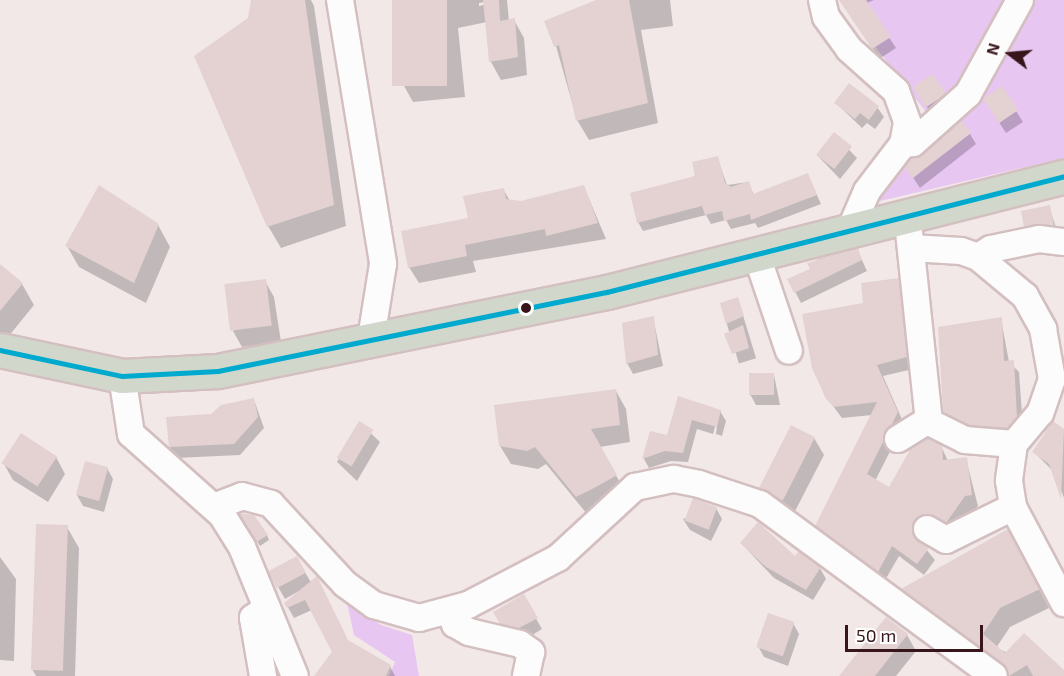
<!DOCTYPE html>
<html>
<head>
<meta charset="utf-8">
<style>
	body { margin:0 }
	#map { position:relative; width:1064px; height:676px; overflow:hidden; background:#f2e8e8; font-family:"Exo 2",sans-serif }
	div>[style] { position:absolute }
	[style*='--x'] { left:calc(var(--x)*1px); top:calc(var(--y)*1px); width:calc(var(--w)*1px); rotate:calc(var(--a)*1deg) }
	.green>* { inset:0; background:#e8c6f2 }
	.shadow>* { inset:0; background:#0003; transform-origin:0 0 }
	.building>* { inset:0; background:#e4d1d2; transform-origin:0 0 }
	.roads { filter:drop-shadow(2px 0 #d4bfc0) drop-shadow(-2px 0 #d4bfc0) drop-shadow(0 2px #d4bfc0) drop-shadow(0 -2px #d4bfc0) }
	.minor>* { height:26px; margin:-13px; padding:0 13px; transform-origin:13px; border-radius:13px; background:#fdfcfc }
	.highway>* { height:33px; margin:-16.5px; padding:0 16.5px; transform-origin:16.5px; border-radius:16.5px; background:#d2d7cb }
	.bus-1>* { height:4.5px; margin:-2.25px; padding:0 2.25px; transform-origin:2.25px; border-radius:2.25px; background:#00a9ce }
	.dots>* { width:16px; height:16px; translate:-50% -50%; box-sizing:border-box; border:3px solid #fff; border-radius:50% }
	span { translate:-50% -50%; white-space:nowrap; text-align:center; line-height:1.15; -webkit-text-stroke:5px #fff; paint-order:stroke }
	.north { position:absolute; left:980px; top:24px; width:60px; height:60px; -webkit-text-stroke:4px #fff; paint-order:stroke; rotate:286deg; font-size:16px; font-weight:700; line-height:24px; text-align:center; color:#37151a }
	.north::after { content:''; display:block; margin:auto; width:21px; height:27px; background:#37151a; clip-path:polygon(50% 0,100% 100%,50% 72%,0 100%) }
	.scale { position:absolute; left:845px; top:625px; width:138px; height:27px; box-sizing:border-box; border:3px solid #37151a; border-top:0; padding-left:8px; font-size:18px; line-height:21px; white-space:nowrap; color:#37151a; -webkit-text-stroke:4px #fff; paint-order:stroke }
</style>
</head>
<body>
<div id="map">
	<div class="green">
		<i style="clip-path:polygon(839px 0,1064px 0,1064px 158px,876px 202px,934px 122px)"></i>
		<i style="clip-path:polygon(347px 603px,381px 625px,412px 635px,419px 676px,389px 676px,395px 662px,354px 635px)"></i>
	</div>
	<div class="shadow">
		<i style="clip-path:polygon(253px 0,311px 0,314px 6px,346px 226px,281px 248px,268px 226px,249px 19px)"></i>
		<i style="clip-path:polygon(evenodd,394px 0,507px 0,509px 21px,514px 20px,524px 38px,527px 75px,501px 80px,491px 62px,487px 22px,458px 28px,465px 97px,413px 102px,403px 84px,394px 0,490px 1px,491px 3px,479px 6px,479px 3px,490px 1px)"></i>
		<i style="clip-path:polygon(600px 0,670px 0,673px 26px,641px 30px,658px 123px,589px 140px,577px 120px,556px 46px)"></i>
		<i style="clip-path:polygon(844px 0,874px 0,867px 3px,896px 48px,879px 59px)"></i>
		<i style="clip-path:polygon(1002px 88px,1023px 122px,1006px 133px,991px 110px)"></i>
		<i style="clip-path:polygon(944px 95px,951px 105px,935px 119px,921px 98px)"></i>
		<i style="clip-path:polygon(836px 103px,877px 107px,884px 117px,875px 129px,867px 123px,862px 128px)"></i>
		<i style="clip-path:polygon(834px 134px,857px 158px,840px 179px,817px 155px)"></i>
		<i style="clip-path:polygon(970px 134px,976px 144px,920px 188px,906px 167px)"></i>
		<i style="clip-path:polygon(717px 157px,727px 185px,748px 182px,754px 195px,808px 175px,821px 204px,758px 228px,755px 223px,731px 229px,726px 220px,711px 224px,706px 215px,643px 231px,638px 222px)"></i>
		<i style="clip-path:polygon(584px 187px,606px 239px,473px 261px,476px 272px,419px 283px,409px 267px,503px 189px,510px 201px,521px 202px)"></i>
		<i style="clip-path:polygon(1049px 207px,1059px 236px,1032px 237px,1026px 226px)"></i>
		<i style="clip-path:polygon(158px 225px,170px 247px,146px 303px,79px 267px,67px 246px)"></i>
		<i style="clip-path:polygon(857px 249px,867px 271px,801px 303px,789px 280px,812px 269px,809px 264px,819px 259px)"></i>
		<i style="clip-path:polygon(0 266px,22px 284px,34px 305px,0 347px)"></i>
		<i style="clip-path:polygon(898px 280px,905px 291px,913px 369px,883px 376px,904px 424px,875px 481px,890px 489px,941px 446px,948px 461px,966px 459px,978px 506px,953px 533px,920px 533px,920px 542px,935px 560px,924px 575px,899px 556px,884px 582px,824px 538px,817px 526px,872px 415px,842px 418px,827px 398px,865px 304px)"></i>
		<i style="clip-path:polygon(265px 281px,274px 297px,281px 342px,242px 347px,233px 331px)"></i>
		<i style="left:738px;top:299px;width:62px;height:18px;rotate:73deg"></i>
		<i style="clip-path:polygon(653px 317px,663px 366px,633px 374px,627px 363px)"></i>
		<i style="clip-path:polygon(1001px 319px,1009px 362px,1019px 372px,1023px 428px,1014px 438px,976px 435px,951px 423px,945px 412px)"></i>
		<i style="clip-path:polygon(774px 375px,780px 405px,756px 405px,750px 394px)"></i>
		<i style="clip-path:polygon(616px 391px,626px 409px,630px 442px,600px 447px,626px 493px,587px 514px,546px 464px,538px 469px,511px 464px,500px 446px)"></i>
		<i style="clip-path:polygon(679px 398px,720px 411px,726px 421px,722px 436px,716px 434px,718px 416px,713px 434px,697px 429px,688px 462px,671px 461px,649px 468px,644px 459px,651px 433px,668px 437px)"></i>
		<i style="clip-path:polygon(254px 400px,264px 428px,240px 455px,176px 458px,170px 447px)"></i>
		<i style="clip-path:polygon(360px 423px,380px 442px,357px 481px,337px 462px)"></i>
		<i style="clip-path:polygon(1054px 423px,1064px 430px,1064px 498px,1054px 472px,1034px 452px)"></i>
		<i style="clip-path:polygon(814px 438px,824px 455px,792px 517px,770px 504px,761px 488px)"></i>
		<i style="clip-path:polygon(56px 457px,65px 474px,48px 502px,13px 480px,4px 464px)"></i>
		<i style="clip-path:polygon(107px 468px,113px 479px,104px 512px,83px 506px,77px 495px)"></i>
		<i style="clip-path:polygon(716px 508px,722px 519px,711px 541px,690px 530px,683px 519px)"></i>
		<i style="clip-path:polygon(241px 515px,267px 535px,269px 540px,260px 546px)"></i>
		<i style="clip-path:polygon(67px 527px,79px 548px,75px 676px,36px 676px,32px 669px)"></i>
		<i style="clip-path:polygon(741px 543px,820px 568px,826px 579px,813px 600px,774px 578px)"></i>
		<i style="clip-path:polygon(1018px 549px,1049px 608px,1010px 627px,996px 648px,1063px 676px,1007px 676px,913px 607px,903px 589px)"></i>
		<i style="clip-path:polygon(0 557px,16px 579px,14px 661px,0 660px)"></i>
		<i style="clip-path:polygon(296px 558px,348px 642px,390px 666px,395px 676px,320px 676px,334px 652px,312px 610px,294px 618px,286px 604px,299px 591px,285px 599px,270px 573px)"></i>
		<i style="clip-path:polygon(523px 596px,542px 629px,526px 639px,508px 634px,495px 612px)"></i>
		<i style="clip-path:polygon(793px 623px,799px 634px,788px 666px,764px 657px,758px 646px)"></i>
		<i style="clip-path:polygon(907px 635px,916px 651px,896px 676px,841px 676px)"></i>
	</div>
	<div class="building">
		<i style="clip-path:polygon(251px 0,305px 0,334px 205px,267px 227px,194px 56px,248px 18px)"></i>
		<i style="left:392px;top:0;width:55px;height:86px"></i>
		<i style="clip-path:polygon(483px 0,499px 0,500px 21px,515px 18px,518px 57px,489px 62px)"></i>
		<i style="clip-path:polygon(596px 0,629px 0,648px 103px,576px 121px,559px 45px,554px 47px,544px 21px)"></i>
		<i style="clip-path:polygon(839px 0,866px 0,891px 37px,872px 49px)"></i>
		<i style="left:933px;top:74px;width:24px;height:24px;rotate:57deg"></i>
		<i style="clip-path:polygon(849px 83px,879px 106px,869px 120px,860px 113px,855px 119px,834px 103px)"></i>
		<i style="left:1002px;top:86px;width:29px;height:23px;rotate:56deg"></i>
		<i style="clip-path:polygon(961px 120px,971px 133px,913px 178px,904px 167px,910px 160px)"></i>
		<i style="left:834px;top:132px;width:23px;height:29px;rotate:38deg"></i>
		<i style="clip-path:polygon(718px 156px,725px 183px,731px 187px,749px 181px,753px 194px,808px 173px,817px 195px,751px 220px,750px 214px,724px 221px,722px 211px,705px 215px,702px 206px,637px 223px,630px 193px,695px 176px,692px 162px)"></i>
		<i style="clip-path:polygon(99px 185px,159px 224px,134px 283px,65px 246px)"></i>
		<i style="clip-path:polygon(584px 185px,598px 223px,546px 236px,545px 229px,465px 245px,467px 256px,408px 268px,401px 231px,468px 218px,463px 196px,504px 188px,506px 199px,521px 201px)"></i>
		<i style="clip-path:polygon(1050px 205px,1054px 226px,1024px 227px,1021px 211px)"></i>
		<i style="clip-path:polygon(858px 248px,862px 260px,794px 293px,787px 279px,810px 269px,807px 263px)"></i>
		<i style="clip-path:polygon(0 264px,23px 283px,0 311px)"></i>
		<i style="clip-path:polygon(899px 278px,907px 357px,877px 365px,898px 412px,867px 474px,889px 487px,911px 448px,928px 438px,942px 445px,943px 460px,967px 457px,972px 495px,965px 496px,946px 523px,928px 514px,914px 521px,914px 536px,929px 548px,917px 564px,892px 546px,878px 572px,815px 526px,877px 402px,834px 407px,826px 399px,812px 368px,802px 314px,863px 303px,861px 283px)"></i>
		<i style="left:266px;top:279px;width:47px;height:42px;rotate:83deg"></i>
		<i style="clip-path:polygon(738px 297px,744px 316px,726px 324px,720px 303px)"></i>
		<i style="clip-path:polygon(654px 316px,658px 355px,626px 364px,622px 323px)"></i>
		<i style="clip-path:polygon(1002px 317px,1004px 361px,1014px 360px,1017px 417px,1008px 428px,969px 425px,943px 412px,938px 327px)"></i>
		<i style="clip-path:polygon(743px 325px,749px 348px,732px 354px,724px 334px)"></i>
		<i style="left:774px;top:373px;width:22px;height:25px;rotate:90deg"></i>
		<i style="clip-path:polygon(616px 389px,620px 425px,591px 429px,617px 475px,596px 487px,576px 497px,535px 447px,527px 451px,499px 446px,494px 405px)"></i>
		<i style="clip-path:polygon(678px 396px,721px 410px,717px 427px,692px 420px,683px 453px,665px 451px,642px 459px,650px 431px,667px 435px)"></i>
		<i style="clip-path:polygon(254px 398px,258px 417px,234px 444px,169px 447px,166px 417px,211px 414px,221px 405px)"></i>
		<i style="left:359px;top:421px;width:17px;height:43px;rotate:31deg"></i>
		<i style="clip-path:polygon(1053px 421px,1064px 429px,1061px 499px,1049px 464px,1032px 452px)"></i>
		<i style="left:791px;top:425px;width:27px;height:71px;rotate:27deg"></i>
		<i style="left:21px;top:433px;width:43px;height:36px;rotate:33deg"></i>
		<i style="left:85px;top:461px;width:24px;height:35px;rotate:15deg"></i>
		<i style="left:693px;top:498px;width:26px;height:24px;rotate:21deg"></i>
		<i style="clip-path:polygon(239px 513px,254px 515px,268px 535px,256px 542px)"></i>
		<i style="clip-path:polygon(758px 522px,795px 556px,799px 551px,821px 567px,806px 590px,766px 567px,740px 543px)"></i>
		<i style="left:36px;top:524px;width:32px;height:146px;rotate:2deg"></i>
		<i style="clip-path:polygon(1008px 529px,1040px 589px,1000px 608px,983px 634px,1005px 653px,1024px 633px,1064px 670px,1064px 676px,1033px 676px,1027px 665px,1009px 676px,1003px 664px,901px 589px)"></i>
		<i style="left:297px;top:556px;width:19px;height:33px;rotate:62deg"></i>
		<i style="clip-path:polygon(317px 576px,348px 640px,391px 665px,386px 676px,314px 676px,332px 652px,305px 600px,287px 608px,284px 603px)"></i>
		<i style="clip-path:polygon(524px 594px,538px 618px,519px 628px,500px 624px,493px 612px)"></i>
		<i style="left:768px;top:613px;width:28px;height:36px;rotate:19deg"></i>
		<i style="clip-path:polygon(886px 617px,908px 634px,875px 676px,839px 676px)"></i>
	</div>
	<div class="roads">
		<div class="minor">
			<i style="--x:340;--y:0;--w:267;--a:80.7"></i>
			<i style="--x:383;--y:264;--w:76;--a:99.1"></i>
			<i style="--x:822;--y:0;--w:17;--a:77"></i>
			<i style="--x:826;--y:17;--w:39;--a:54"></i>
			<i style="--x:849;--y:49;--w:63;--a:41.8"></i>
			<i style="--x:896;--y:91;--w:33;--a:70"></i>
			<i style="--x:907;--y:122;--w:22;--a:100"></i>
			<i style="--x:903;--y:144;--w:59;--a:127.5"></i>
			<i style="--x:867;--y:191;--w:40;--a:113.4"></i>
			<i style="--x:903;--y:144;--w:10;--a:-6"></i>
			<i style="--x:913;--y:143;--w:74;--a:-41.7"></i>
			<i style="--x:968;--y:94;--w:107;--a:-61"></i>
			<i style="--x:909;--y:232;--w:191;--a:84"></i>
			<i style="--x:929;--y:422;--w:40;--a:26.6"></i>
			<i style="--x:965;--y:440;--w:49;--a:4.7"></i>
			<i style="--x:911;--y:248;--w:50;--a:3.4"></i>
			<i style="--x:961;--y:251;--w:18;--a:19"></i>
			<i style="--x:978;--y:257;--w:61;--a:39.7"></i>
			<i style="--x:1025;--y:296;--w:38;--a:61"></i>
			<i style="--x:1043;--y:329;--w:51;--a:79.8"></i>
			<i style="--x:1052;--y:379;--w:36;--a:109"></i>
			<i style="--x:1040;--y:413;--w:40;--a:130"></i>
			<i style="--x:1014;--y:444;--w:37;--a:98"></i>
			<i style="--x:1009;--y:481;--w:26;--a:81"></i>
			<i style="--x:1013;--y:507;--w:109;--a:62"></i>
			<i style="--x:756;--y:253;--w:103;--a:71.4"></i>
			<i style="--x:978;--y:257;--w:15;--a:-32"></i>
			<i style="--x:991;--y:249;--w:49;--a:-11.8"></i>
			<i style="--x:1039;--y:239;--w:25;--a:7"></i>
			<i style="--x:122;--y:376;--w:59;--a:81.2"></i>
			<i style="--x:131;--y:434;--w:122;--a:41.7"></i>
			<i style="--x:222;--y:515;--w:38;--a:58"></i>
			<i style="--x:242;--y:547;--w:139;--a:67.7"></i>
			<i style="--x:898;--y:439;--w:36;--a:-32"></i>
			<i style="--x:214;--y:507;--w:30;--a:-21"></i>
			<i style="--x:242;--y:496;--w:30;--a:15"></i>
			<i style="--x:271;--y:504;--w:109;--a:47.2"></i>
			<i style="--x:345;--y:584;--w:36;--a:36"></i>
			<i style="--x:374;--y:605;--w:47;--a:16.1"></i>
			<i style="--x:419;--y:618;--w:51;--a:-14.9"></i>
			<i style="--x:468;--y:605;--w:102;--a:-27.6"></i>
			<i style="--x:558;--y:558;--w:105;--a:-42.7"></i>
			<i style="--x:635;--y:487;--w:40;--a:-12"></i>
			<i style="--x:674;--y:479;--w:25;--a:11"></i>
			<i style="--x:699;--y:484;--w:64;--a:18.2"></i>
			<i style="--x:760;--y:504;--w:290;--a:36.3"></i>
			<i style="--x:927;--y:529;--w:22;--a:30"></i>
			<i style="--x:946;--y:540;--w:75;--a:-26.2"></i>
			<i style="--x:451;--y:612;--w:13;--a:72"></i>
			<i style="--x:455;--y:624;--w:16;--a:30"></i>
			<i style="--x:469;--y:632;--w:52;--a:13.2"></i>
			<i style="--x:520;--y:644;--w:14;--a:36"></i>
			<i style="--x:531;--y:652;--w:25;--a:102"></i>
			<i style="--x:263;--y:676;--w:59;--a:-99.8"></i>
			<i style="--x:253;--y:618;--w:17;--a:-36"></i>
		</div>
		<div class="highway">
			<i style="--x:0;--y:350;--w:125;--a:12"></i>
			<i style="--x:122;--y:376;--w:96;--a:-3"></i>
			<i style="--x:218;--y:371;--w:397;--a:-11.5"></i>
			<i style="--x:607;--y:292;--w:471;--a:-14.2"></i>
		</div>
	</div>
	<div class="bus-1">
		<i style="--x:0;--y:350;--w:125;--a:12"></i>
		<i style="--x:122;--y:376;--w:96;--a:-3"></i>
		<i style="--x:218;--y:371;--w:397;--a:-11.5"></i>
		<i style="--x:607;--y:292;--w:471;--a:-14.2"></i>
	</div>
	<div class="dots">
		<i style="left:526px;top:308px;background:#37151a"></i>
	</div>
	<div class="north">N</div>
	<div class="scale">50 m</div>
</div>
</body>
</html>
